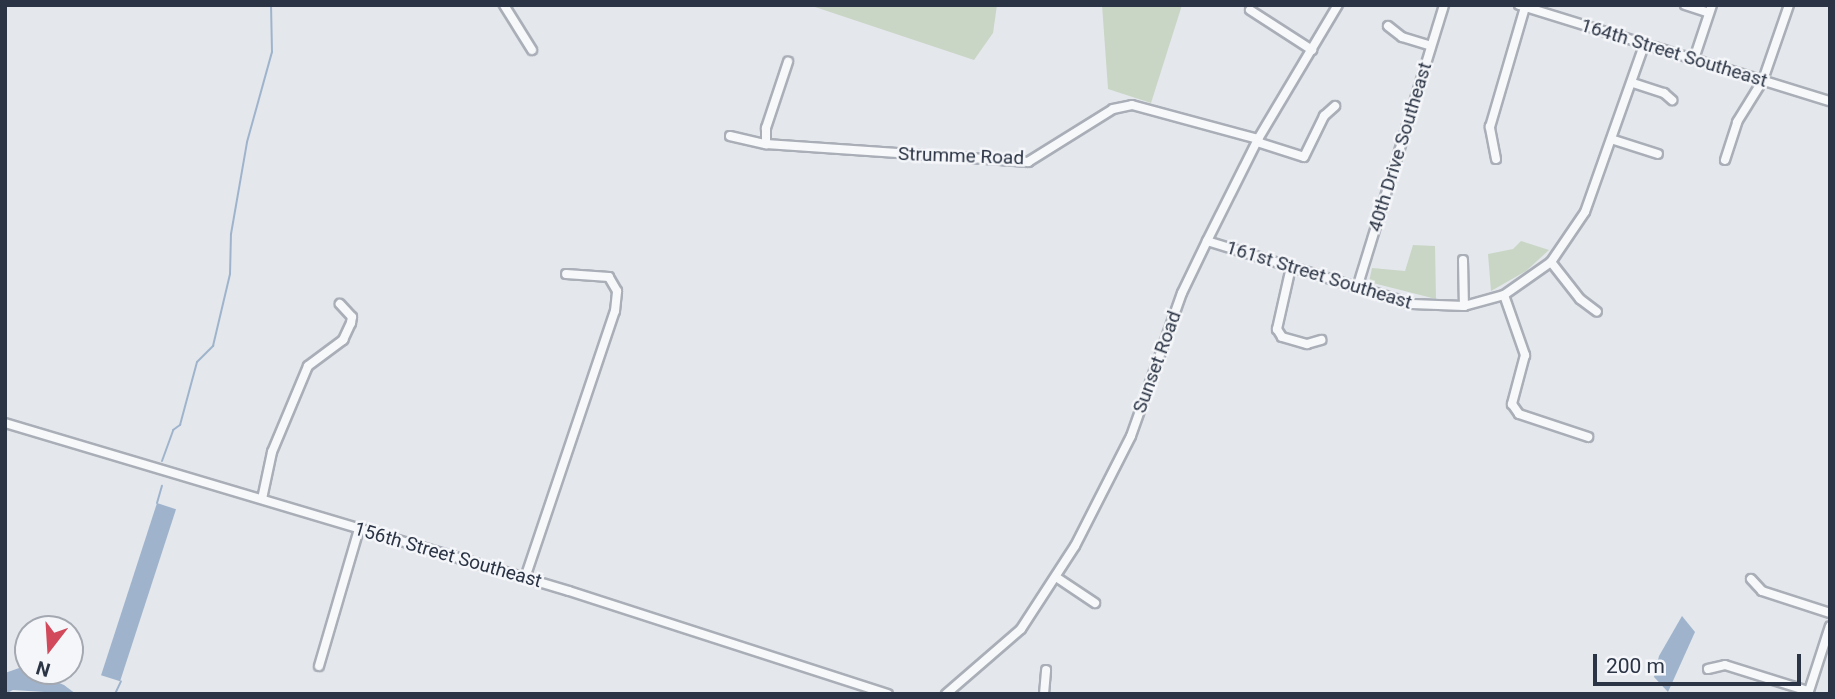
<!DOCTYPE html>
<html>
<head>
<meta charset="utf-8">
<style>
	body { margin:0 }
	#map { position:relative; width:1835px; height:699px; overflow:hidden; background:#e4e7ec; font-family:Roboto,sans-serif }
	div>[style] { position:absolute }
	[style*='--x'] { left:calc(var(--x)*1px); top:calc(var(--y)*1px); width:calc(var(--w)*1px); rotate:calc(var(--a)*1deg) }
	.green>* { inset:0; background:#c9d6c5 }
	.water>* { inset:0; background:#9fb4cc; transform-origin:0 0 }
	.stream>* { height:2px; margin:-1px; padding:0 1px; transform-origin:1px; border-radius:1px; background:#9fb4cc }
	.roads { filter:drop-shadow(2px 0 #a9aeb7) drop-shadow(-2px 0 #a9aeb7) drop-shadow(0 2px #a9aeb7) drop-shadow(0 -2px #a9aeb7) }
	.minor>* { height:8px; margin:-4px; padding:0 4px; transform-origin:4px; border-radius:4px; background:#f7f8fa }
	span { translate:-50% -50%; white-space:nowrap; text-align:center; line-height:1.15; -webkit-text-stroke:5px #f4f6f9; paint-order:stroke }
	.street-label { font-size:19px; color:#2b3445 }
	.frame { position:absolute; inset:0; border:7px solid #2b3445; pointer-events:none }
	.north { position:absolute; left:14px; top:615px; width:70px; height:70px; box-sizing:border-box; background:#f4f6f9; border:2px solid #a4a8b1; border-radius:50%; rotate:197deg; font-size:19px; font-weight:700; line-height:28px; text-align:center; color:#2b3445 }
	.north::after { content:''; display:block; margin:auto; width:24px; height:32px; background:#d1495b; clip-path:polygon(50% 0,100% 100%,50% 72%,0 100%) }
	.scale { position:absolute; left:1593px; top:654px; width:208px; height:32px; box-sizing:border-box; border:4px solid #2b3445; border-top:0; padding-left:9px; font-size:21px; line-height:24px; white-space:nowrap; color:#2b3445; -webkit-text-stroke:5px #f4f6f9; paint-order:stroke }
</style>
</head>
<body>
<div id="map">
	<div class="green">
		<i style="clip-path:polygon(809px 5px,997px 5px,993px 33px,974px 60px)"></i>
		<i style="clip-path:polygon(1102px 5px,1182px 5px,1151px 103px,1108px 89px)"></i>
		<i style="clip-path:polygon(1521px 241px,1549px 250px,1526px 271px,1491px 291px,1488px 254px,1513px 249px)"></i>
		<i style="clip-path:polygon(1413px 245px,1435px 246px,1436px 299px,1369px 282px,1372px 268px,1405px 271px)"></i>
	</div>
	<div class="water">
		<i style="left:157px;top:503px;width:20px;height:181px;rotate:18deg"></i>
		<i style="clip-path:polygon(1682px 616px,1695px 632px,1668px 692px,1654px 677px,1659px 656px)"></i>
		<i style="clip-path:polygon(22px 667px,64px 685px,76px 694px,13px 690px,5px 694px,5px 673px)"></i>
	</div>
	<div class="stream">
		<i style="--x:162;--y:461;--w:33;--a:-70"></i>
		<i style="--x:173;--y:430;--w:9;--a:-36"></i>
		<i style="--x:180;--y:425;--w:65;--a:-74.9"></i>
		<i style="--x:197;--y:362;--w:23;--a:-45"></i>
		<i style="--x:213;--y:346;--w:74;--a:-76.7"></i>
		<i style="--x:230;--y:274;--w:40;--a:-88.6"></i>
		<i style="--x:231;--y:234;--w:93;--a:-80.1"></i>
		<i style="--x:247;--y:142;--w:93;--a:-74.5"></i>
		<i style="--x:272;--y:52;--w:47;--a:-91.2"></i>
		<i style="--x:157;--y:503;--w:18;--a:-74"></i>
		<i style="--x:115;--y:694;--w:14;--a:-65"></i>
	</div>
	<div class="roads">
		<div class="minor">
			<i style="--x:504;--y:5;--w:53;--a:58.1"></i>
			<i style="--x:1519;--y:5;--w:325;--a:17.2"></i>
			<i style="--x:1685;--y:5;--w:25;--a:18"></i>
			<i style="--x:1250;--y:10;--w:74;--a:32.8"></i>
			<i style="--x:1388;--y:26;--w:18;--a:38"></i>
			<i style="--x:1402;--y:37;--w:30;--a:17"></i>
			<i style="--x:1694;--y:59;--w:57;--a:-71.6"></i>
			<i style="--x:1633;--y:83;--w:33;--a:18"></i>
			<i style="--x:1664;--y:93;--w:11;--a:41"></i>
			<i style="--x:730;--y:136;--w:37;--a:13"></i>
			<i style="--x:766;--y:144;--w:263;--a:3.9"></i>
			<i style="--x:1028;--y:162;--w:100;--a:-31.9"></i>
			<i style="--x:1113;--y:109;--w:19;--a:-12"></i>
			<i style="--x:1132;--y:105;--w:131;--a:15.1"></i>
			<i style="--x:1614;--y:140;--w:46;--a:17.7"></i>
			<i style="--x:1257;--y:142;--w:49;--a:17.7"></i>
			<i style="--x:1304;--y:157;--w:46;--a:-64"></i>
			<i style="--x:1324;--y:116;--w:15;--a:-42"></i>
			<i style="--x:766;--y:144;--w:16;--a:-90"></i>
			<i style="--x:766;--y:128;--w:70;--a:-71.6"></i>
			<i style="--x:1496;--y:159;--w:33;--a:-101"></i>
			<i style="--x:1490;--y:127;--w:125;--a:-73.7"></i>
			<i style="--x:1725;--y:160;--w:40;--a:-72"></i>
			<i style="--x:1737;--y:122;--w:49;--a:-58.2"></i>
			<i style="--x:1763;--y:80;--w:79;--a:-70.9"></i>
			<i style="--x:1207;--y:241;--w:214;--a:17.1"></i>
			<i style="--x:1412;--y:304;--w:52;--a:2.2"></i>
			<i style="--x:1464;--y:306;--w:41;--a:-15.4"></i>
			<i style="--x:1504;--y:295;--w:57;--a:-35.1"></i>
			<i style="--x:1551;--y:262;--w:60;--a:-55.8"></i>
			<i style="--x:1585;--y:212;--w:177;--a:-70.5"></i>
			<i style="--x:1463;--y:260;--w:46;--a:88.8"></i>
			<i style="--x:1551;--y:262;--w:47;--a:51.9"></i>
			<i style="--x:1580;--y:299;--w:21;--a:37"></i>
			<i style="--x:1291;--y:267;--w:64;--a:102.7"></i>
			<i style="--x:1277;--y:329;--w:9;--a:58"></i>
			<i style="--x:1282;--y:337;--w:26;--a:16"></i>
			<i style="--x:1307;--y:344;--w:15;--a:-16"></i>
			<i style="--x:1357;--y:288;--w:296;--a:-72.9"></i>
			<i style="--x:1504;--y:295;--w:64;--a:70.7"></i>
			<i style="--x:1525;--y:355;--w:51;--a:104.9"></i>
			<i style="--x:1512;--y:404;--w:12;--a:55"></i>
			<i style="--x:1519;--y:414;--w:73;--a:18.4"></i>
			<i style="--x:5;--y:423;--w:588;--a:16.59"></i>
			<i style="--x:569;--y:591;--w:335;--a:17.9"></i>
			<i style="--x:262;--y:499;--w:48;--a:-78"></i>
			<i style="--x:272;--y:452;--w:93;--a:-67.3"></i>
			<i style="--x:308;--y:366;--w:44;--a:-36.6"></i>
			<i style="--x:343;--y:340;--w:19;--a:-65"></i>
			<i style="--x:351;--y:323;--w:6;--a:-81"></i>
			<i style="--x:352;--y:317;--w:18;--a:-133"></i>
			<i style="--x:1056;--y:577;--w:47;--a:33.7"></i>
			<i style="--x:525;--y:578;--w:282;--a:-71.4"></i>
			<i style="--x:615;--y:311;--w:20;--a:-84"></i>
			<i style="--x:617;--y:291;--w:16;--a:-120"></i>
			<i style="--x:609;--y:277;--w:43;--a:-176"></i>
			<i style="--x:1751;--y:579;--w:16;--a:47"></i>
			<i style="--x:1762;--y:591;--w:71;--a:17.9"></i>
			<i style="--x:319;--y:666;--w:143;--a:-73.7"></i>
			<i style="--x:1708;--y:669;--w:17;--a:-13"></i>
			<i style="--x:1725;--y:665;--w:87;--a:17.4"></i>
			<i style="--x:946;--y:694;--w:99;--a:-40.9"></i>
			<i style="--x:1021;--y:629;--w:99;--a:-57"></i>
			<i style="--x:1075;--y:546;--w:123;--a:-63"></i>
			<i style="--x:1131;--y:436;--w:152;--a:-70.4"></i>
			<i style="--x:1182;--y:293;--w:58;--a:-64.3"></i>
			<i style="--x:1207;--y:241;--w:114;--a:-63.4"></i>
			<i style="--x:1258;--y:139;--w:156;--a:-59.2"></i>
			<i style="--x:1044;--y:694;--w:24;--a:-85"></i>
			<i style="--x:1808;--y:694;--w:71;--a:-72.1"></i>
		</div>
	</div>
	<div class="street-label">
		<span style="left:1674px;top:53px;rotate:17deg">164th Street Southeast</span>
		<span style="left:1400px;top:147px;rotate:-73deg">40th Drive Southeast</span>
		<span style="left:961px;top:156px;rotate:2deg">Strumme Road</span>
		<span style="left:1319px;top:275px;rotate:17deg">161st Street Southeast</span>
		<span style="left:1157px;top:362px;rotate:-70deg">Sunset Road</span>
		<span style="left:448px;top:555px;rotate:16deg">156th Street Southeast</span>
	</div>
	<div class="frame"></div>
	<div class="north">N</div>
	<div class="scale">200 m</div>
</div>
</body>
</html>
